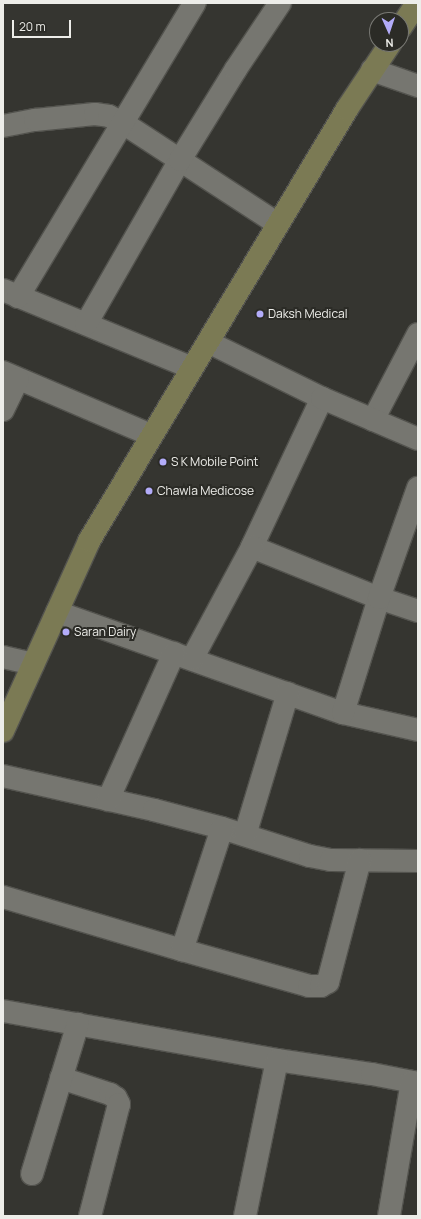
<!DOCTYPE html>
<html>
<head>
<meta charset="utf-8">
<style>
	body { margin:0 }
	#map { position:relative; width:421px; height:1219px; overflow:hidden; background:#353530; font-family:Manrope,sans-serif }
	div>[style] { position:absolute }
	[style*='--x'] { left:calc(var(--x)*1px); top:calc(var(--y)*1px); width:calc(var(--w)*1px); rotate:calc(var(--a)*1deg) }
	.roads { filter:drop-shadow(1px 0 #53534e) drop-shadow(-1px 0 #53534e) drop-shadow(0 1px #53534e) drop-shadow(0 -1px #53534e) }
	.minor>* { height:22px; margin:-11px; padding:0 11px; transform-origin:11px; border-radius:11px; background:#767670 }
	.tertiary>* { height:22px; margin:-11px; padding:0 11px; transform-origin:11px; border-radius:11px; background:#767670 }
	.secondary>* { height:22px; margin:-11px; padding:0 11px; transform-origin:11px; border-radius:11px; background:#7b7a54 }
	.dots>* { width:11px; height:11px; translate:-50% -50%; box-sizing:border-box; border:2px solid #2b2b26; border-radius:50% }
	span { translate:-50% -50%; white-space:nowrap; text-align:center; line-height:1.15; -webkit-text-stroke:4px #2b2b26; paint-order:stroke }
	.poi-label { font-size:12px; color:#edede9 }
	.left { translate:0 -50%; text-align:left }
	.frame { position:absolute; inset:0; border:4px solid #edede9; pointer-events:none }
	.north { position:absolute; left:369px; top:12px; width:40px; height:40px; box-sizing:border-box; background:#2b2b26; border:1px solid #797974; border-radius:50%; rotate:177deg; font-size:11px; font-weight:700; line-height:16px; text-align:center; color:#edede9 }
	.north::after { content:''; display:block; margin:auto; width:14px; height:18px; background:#b3acf9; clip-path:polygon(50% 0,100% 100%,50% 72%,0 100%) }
	.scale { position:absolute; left:12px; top:20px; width:59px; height:18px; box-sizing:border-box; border:2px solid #edede9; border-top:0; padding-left:5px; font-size:12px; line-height:14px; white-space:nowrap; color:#edede9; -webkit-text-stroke:3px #2b2b26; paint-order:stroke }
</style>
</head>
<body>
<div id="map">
	<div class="roads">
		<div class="minor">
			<i style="--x:372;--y:70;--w:49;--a:19.2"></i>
			<i style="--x:3;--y:126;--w:33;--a:-11"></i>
			<i style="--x:35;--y:120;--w:60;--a:-5.7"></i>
			<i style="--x:95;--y:114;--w:14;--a:8"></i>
			<i style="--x:109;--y:116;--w:16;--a:27"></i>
			<i style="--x:123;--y:123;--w:185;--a:33.1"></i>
			<i style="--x:3;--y:290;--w:204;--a:22.4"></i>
			<i style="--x:18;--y:297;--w:343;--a:-59"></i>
			<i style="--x:86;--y:324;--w:189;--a:-60.2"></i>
			<i style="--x:180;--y:160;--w:107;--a:-58.4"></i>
			<i style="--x:236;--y:69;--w:79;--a:-56.3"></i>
			<i style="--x:3;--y:372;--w:161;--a:23.1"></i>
			<i style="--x:322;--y:398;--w:165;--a:115.2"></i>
			<i style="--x:252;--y:547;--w:137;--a:21.9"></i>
			<i style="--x:379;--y:598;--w:41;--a:18.4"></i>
			<i style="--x:3;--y:410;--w:34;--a:-64"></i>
			<i style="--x:373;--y:420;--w:97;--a:-62.4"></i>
			<i style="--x:57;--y:612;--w:303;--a:19.5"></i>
			<i style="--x:343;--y:713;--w:77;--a:12.8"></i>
			<i style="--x:3;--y:657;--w:31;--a:13"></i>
			<i style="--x:192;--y:659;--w:127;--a:-61.8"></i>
			<i style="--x:343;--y:713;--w:121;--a:-72.6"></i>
			<i style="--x:379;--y:598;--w:117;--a:-70.5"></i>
			<i style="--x:3;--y:776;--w:155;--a:12.7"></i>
			<i style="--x:154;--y:810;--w:70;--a:14.8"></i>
			<i style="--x:222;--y:828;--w:92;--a:17.7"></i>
			<i style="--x:310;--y:856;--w:21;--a:11"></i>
			<i style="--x:331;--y:860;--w:87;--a:0.7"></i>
			<i style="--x:108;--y:800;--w:161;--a:-65.8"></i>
			<i style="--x:245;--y:835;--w:148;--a:-73.2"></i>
			<i style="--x:3;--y:897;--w:187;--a:16.5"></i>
			<i style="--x:182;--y:950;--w:132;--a:15.8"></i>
			<i style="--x:309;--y:986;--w:12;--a:0"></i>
			<i style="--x:321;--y:986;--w:8;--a:-30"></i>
			<i style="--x:328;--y:982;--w:126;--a:-75.3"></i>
			<i style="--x:182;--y:950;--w:128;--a:-71.8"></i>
			<i style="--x:3;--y:1011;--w:278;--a:10.1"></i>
			<i style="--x:277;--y:1060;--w:96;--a:8.4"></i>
			<i style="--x:372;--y:1074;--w:47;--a:11.1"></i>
			<i style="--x:61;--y:1078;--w:52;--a:18.1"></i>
			<i style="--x:110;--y:1094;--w:7;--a:34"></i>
			<i style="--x:116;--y:1098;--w:7;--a:63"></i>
			<i style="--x:119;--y:1104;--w:116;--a:104.5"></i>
			<i style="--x:32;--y:1174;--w:157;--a:-73"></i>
			<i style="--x:245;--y:1216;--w:159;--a:-78.4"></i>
			<i style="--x:389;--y:1216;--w:136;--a:-80.3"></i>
		</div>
		<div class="tertiary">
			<i style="--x:208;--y:342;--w:127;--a:26.2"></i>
			<i style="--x:322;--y:398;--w:104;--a:23.1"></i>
		</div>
		<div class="secondary">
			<i style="--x:401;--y:27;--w:29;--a:-56"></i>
			<i style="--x:3;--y:731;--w:209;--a:-65.6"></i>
			<i style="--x:89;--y:541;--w:503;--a:-59.15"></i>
			<i style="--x:347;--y:109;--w:78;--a:-56.5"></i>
		</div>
	</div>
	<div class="dots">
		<i style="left:260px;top:314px;background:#b3acf9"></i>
		<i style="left:163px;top:462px;background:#b3acf9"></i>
		<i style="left:149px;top:491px;background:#b3acf9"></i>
		<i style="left:66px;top:632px;background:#b3acf9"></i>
	</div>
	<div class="poi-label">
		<span class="left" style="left:268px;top:314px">Daksh Medical</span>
		<span class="left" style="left:171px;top:462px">S K Mobile Point</span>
		<span class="left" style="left:157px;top:491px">Chawla Medicose</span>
		<span class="left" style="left:74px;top:632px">Saran Dairy</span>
	</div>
	<div class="frame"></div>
	<div class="north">N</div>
	<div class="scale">20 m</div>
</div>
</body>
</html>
